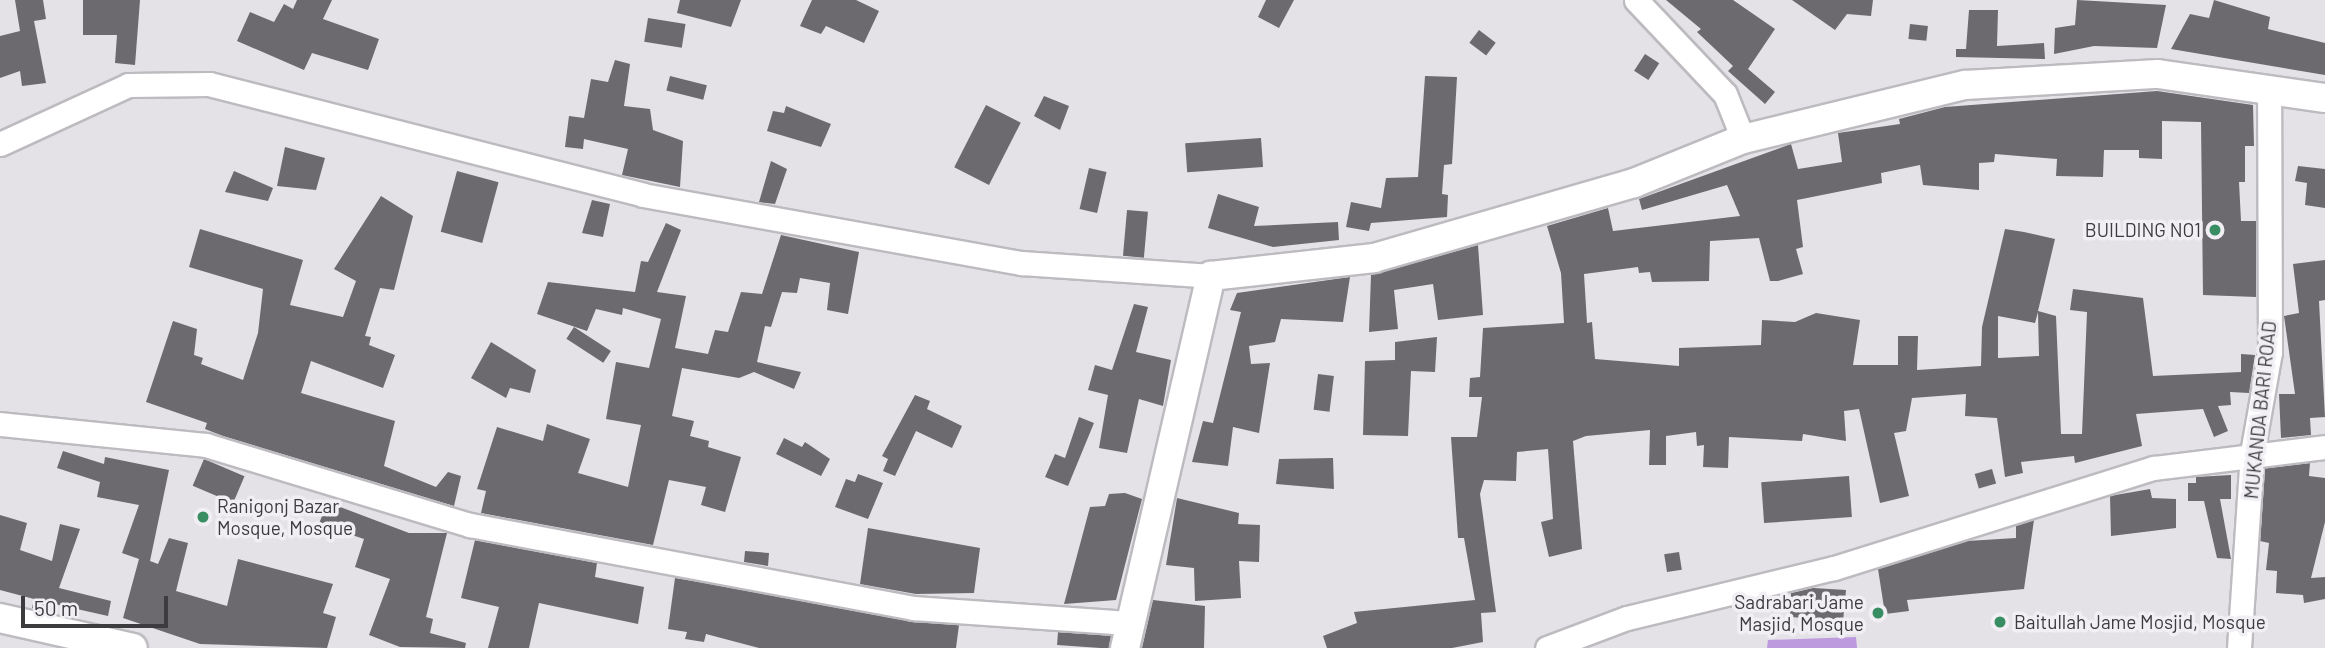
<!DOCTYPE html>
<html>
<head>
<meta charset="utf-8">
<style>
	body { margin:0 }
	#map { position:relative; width:2325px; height:648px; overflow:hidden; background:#e4e2e6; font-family:Barlow,sans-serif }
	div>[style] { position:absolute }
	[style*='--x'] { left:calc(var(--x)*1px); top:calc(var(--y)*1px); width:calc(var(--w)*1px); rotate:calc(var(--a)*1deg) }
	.water>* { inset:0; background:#bd99de }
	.building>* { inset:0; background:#6c6a6e; transform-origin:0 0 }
	.roads { filter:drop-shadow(2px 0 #bdbbbf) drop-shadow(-2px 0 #bdbbbf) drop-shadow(0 2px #bdbbbf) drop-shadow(0 -2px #bdbbbf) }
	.minor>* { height:23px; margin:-11.5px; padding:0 11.5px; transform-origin:11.5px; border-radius:11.5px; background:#fff }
	.major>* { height:28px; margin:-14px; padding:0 14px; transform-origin:14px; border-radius:14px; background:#fff }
	.dots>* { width:19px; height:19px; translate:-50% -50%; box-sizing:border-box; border:4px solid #f1eff4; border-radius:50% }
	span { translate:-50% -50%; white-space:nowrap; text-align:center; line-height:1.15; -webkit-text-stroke:7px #f1eff4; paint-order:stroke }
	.poi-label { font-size:19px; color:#3c3b3d }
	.right { translate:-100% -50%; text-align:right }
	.left { translate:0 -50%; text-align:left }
	.street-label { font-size:19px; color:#3c3b3d }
	.scale { position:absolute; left:21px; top:596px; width:147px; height:32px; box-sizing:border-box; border:4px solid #3c3b3d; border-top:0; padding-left:9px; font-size:21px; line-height:24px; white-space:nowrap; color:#3c3b3d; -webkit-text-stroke:5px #f1eff4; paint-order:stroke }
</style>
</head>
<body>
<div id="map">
	<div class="water">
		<i style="clip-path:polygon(1856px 637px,1857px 648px,1767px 648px,1768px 640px)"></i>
	</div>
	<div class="building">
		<i style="clip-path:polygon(15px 0,43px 0,46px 19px,34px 21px,46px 83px,22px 86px,20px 71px,0 78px,0 36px,20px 31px)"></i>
		<i style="clip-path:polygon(83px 0,140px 0,135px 65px,115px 63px,117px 35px,83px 35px)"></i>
		<i style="clip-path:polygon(297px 0,332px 0,323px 19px,379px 39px,368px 70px,312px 53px,304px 70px,237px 41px,250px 12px,274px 22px,284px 4px,293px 9px)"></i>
		<i style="clip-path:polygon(680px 0,741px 0,731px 27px,677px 13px)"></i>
		<i style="clip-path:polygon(812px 0,856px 0,879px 11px,864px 43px,826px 26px,821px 34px,800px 26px)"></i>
		<i style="clip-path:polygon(1266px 0,1294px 0,1279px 28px,1258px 17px)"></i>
		<i style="clip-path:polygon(1666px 0,1733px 0,1775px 29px,1748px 69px,1775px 92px,1765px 104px,1728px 71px,1733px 66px,1697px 32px,1701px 29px)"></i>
		<i style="clip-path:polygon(1792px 0,1873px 0,1871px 16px,1847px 14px,1835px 30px)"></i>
		<i style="clip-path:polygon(2077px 0,2166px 5px,2157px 48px,2094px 46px,2054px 54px,2055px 28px,2075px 25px)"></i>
		<i style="clip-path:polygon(2214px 0,2270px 17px,2268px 29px,2325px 43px,2325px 75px,2171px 49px,2190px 14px,2209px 18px)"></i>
		<i style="clip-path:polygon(1969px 10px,1998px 10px,1997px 46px,2044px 43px,2045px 59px,1956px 57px,1956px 49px,1966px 49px)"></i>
		<i style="left:648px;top:18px;width:38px;height:24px;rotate:9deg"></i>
		<i style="left:1910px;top:24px;width:18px;height:15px;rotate:6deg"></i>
		<i style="left:1479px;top:30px;width:21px;height:16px;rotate:37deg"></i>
		<i style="left:1645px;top:54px;width:17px;height:20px;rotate:33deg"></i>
		<i style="clip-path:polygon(615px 60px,630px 64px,624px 106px,650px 109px,653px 130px,683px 141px,680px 187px,622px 175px,628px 149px,584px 139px,583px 149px,565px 147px,569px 116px,584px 118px,591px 79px,608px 82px)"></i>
		<i style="left:670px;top:76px;width:38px;height:15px;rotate:14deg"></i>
		<i style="clip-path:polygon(1425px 76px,1457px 77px,1452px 164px,1444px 165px,1442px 194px,1448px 195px,1447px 217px,1371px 223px,1369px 231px,1346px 227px,1351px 202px,1381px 208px,1386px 178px,1418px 177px)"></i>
		<i style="clip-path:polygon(evenodd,2157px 91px,2253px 105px,2254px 146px,2245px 146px,2245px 182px,2239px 182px,2241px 221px,2256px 221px,2256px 297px,2203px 295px,2201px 122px,2162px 121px,2162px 159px,2139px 158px,2139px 150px,2104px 150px,2103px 177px,2056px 176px,2057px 159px,1995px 154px,1994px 162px,1979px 163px,1979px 190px,1923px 185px,1920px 165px,1881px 173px,1882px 183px,1797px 200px,1803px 247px,1796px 249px,1803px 274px,1778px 281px,1770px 281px,1759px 238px,1710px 241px,1709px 281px,1652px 282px,1650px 272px,1639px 273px,1638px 267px,1584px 274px,1587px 323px,1592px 322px,1595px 359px,1679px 366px,1679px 348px,1761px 345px,1762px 320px,1795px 322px,1816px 313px,1860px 320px,1853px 365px,1898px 365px,1898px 336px,1918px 336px,1917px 370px,1981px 366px,1982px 327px,2005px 229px,2024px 232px,2055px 239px,2038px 311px,2056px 316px,2061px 434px,2082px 434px,2087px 312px,2070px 310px,2073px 289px,2143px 298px,2153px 376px,2241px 372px,2241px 354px,2255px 355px,2249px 393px,2230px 392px,2231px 405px,2218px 406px,2228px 431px,2214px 437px,2203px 409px,2136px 414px,2142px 446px,2075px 463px,2074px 456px,2021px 462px,2023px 473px,2005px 477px,1997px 418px,1965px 416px,1966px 394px,1912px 398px,1906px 431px,1894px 433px,1909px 496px,1880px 503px,1859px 409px,1844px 411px,1846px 441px,1803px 434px,1802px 441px,1729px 437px,1728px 468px,1703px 467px,1704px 445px,1697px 446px,1696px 432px,1666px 436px,1666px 465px,1649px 465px,1650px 430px,1586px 436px,1573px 441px,1582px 549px,1549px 557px,1541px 522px,1553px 519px,1548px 449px,1517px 452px,1516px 481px,1484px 480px,1480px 494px,1496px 612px,1481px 613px,1483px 642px,1452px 648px,1327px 648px,1323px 636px,1357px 623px,1354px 612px,1475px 600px,1464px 538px,1458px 538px,1451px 437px,1477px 437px,1482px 397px,1469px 397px,1470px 378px,1480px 377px,1483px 328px,1564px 323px,1561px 273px,1547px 226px,1608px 208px,1613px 231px,1740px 216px,1727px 185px,1642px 210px,1639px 199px,1791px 144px,1798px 169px,1842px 162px,1838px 133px,1900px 124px,1899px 119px,1945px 107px,2157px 91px,2038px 312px,2039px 356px,1998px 358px,1998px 316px,2035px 323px,2038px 312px)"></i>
		<i style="clip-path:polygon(1044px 96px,1069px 106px,1060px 130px,1034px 116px)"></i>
		<i style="left:986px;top:105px;width:39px;height:70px;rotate:27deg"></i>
		<i style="clip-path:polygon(786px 106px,831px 124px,821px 147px,767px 131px,773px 111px,784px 113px)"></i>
		<i style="left:1261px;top:138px;width:29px;height:76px;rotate:86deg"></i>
		<i style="clip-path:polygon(285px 147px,325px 158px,316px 190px,277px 186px)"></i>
		<i style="clip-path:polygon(771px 161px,787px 169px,775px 204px,759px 202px)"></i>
		<i style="clip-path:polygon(2298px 166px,2325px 169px,2325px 208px,2305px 205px,2307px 183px,2295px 181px)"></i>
		<i style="left:1089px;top:168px;width:18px;height:42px;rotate:13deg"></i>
		<i style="clip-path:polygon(234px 171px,273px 188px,268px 201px,225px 192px)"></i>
		<i style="left:457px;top:171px;width:43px;height:63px;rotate:15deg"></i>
		<i style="clip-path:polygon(1218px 194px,1259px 207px,1254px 226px,1338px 222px,1339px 240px,1273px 247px,1208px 228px)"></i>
		<i style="clip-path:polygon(381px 196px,413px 216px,394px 290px,380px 288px,365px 336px,371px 337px,369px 345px,395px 355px,383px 388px,311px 361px,301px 393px,395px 421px,384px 466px,436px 487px,448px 472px,461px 476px,454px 506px,223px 436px,205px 429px,207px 423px,146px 402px,173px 321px,197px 329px,194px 355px,203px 358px,201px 364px,243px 380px,258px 333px,263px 289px,189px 267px,200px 229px,303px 260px,290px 305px,343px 317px,356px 281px,334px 269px)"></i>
		<i style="clip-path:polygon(592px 200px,610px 204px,603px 237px,582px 233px)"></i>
		<i style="left:1127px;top:210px;width:21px;height:46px;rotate:5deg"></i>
		<i style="clip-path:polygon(666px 223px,681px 230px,657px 292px,686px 296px,675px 348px,708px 354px,715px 330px,728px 332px,741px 292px,762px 294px,781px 235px,859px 252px,848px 314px,827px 310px,830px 283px,800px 278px,797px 293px,782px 292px,771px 327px,765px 326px,757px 362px,801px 372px,794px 389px,754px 372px,739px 378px,682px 368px,672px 416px,694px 421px,690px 436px,709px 441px,708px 447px,741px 457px,725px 512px,701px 505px,706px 487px,669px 480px,653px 545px,481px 513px,486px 491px,477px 489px,497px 427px,543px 441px,547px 424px,590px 439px,578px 473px,628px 487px,641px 425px,606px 419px,616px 362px,649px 368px,661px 319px,623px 308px,622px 315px,596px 309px,587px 331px,537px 314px,548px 282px,635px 292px,641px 261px,648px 262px)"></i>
		<i style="clip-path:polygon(1478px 245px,1483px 315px,1438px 320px,1433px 284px,1394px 290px,1398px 329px,1369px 332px,1371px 275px)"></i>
		<i style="clip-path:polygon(2325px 260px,2325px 300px,2319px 301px,2325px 417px,2310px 418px,2311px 435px,2281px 438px,2279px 394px,2295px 394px,2284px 316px,2299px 313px,2293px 264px)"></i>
		<i style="clip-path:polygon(1350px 277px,1343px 322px,1281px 319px,1275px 342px,1249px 346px,1251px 364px,1270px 363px,1259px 433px,1233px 427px,1228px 466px,1192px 462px,1203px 421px,1213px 423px,1241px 312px,1230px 310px,1237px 293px)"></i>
		<i style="clip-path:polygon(1134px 304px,1148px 307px,1136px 352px,1171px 360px,1163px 406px,1139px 399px,1127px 453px,1099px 448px,1108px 395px,1088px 390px,1095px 365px,1112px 370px)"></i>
		<i style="left:574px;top:327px;width:44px;height:14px;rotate:33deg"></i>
		<i style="clip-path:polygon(1437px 337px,1435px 372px,1411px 371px,1408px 436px,1363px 435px,1365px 361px,1395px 360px,1395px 342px)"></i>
		<i style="clip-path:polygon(491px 342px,536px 370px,530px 393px,510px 388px,506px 398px,471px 378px)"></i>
		<i style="left:1318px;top:374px;width:16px;height:36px;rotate:7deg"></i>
		<i style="clip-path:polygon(915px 395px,930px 401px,927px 409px,962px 426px,952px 448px,916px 431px,895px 476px,883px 471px,888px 459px,882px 456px)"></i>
		<i style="clip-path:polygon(1079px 417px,1094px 423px,1068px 486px,1045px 477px,1055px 454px,1065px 458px)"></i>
		<i style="clip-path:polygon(784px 438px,802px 447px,805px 442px,830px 459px,821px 476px,776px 454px)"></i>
		<i style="clip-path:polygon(63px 451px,104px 464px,105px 457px,169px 470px,150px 561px,158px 564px,169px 538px,188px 543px,176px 591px,227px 606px,238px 559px,333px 584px,323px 613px,336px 617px,327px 648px,200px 644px,123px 618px,139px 559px,122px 553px,139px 505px,97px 497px,100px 482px,57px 468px)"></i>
		<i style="clip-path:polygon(1333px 458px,1334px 489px,1276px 484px,1279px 459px)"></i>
		<i style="left:204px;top:459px;width:44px;height:29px;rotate:23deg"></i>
		<i style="clip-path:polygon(2310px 463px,2309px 476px,2325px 478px,2325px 522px,2311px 578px,2325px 577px,2325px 599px,2304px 603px,2303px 595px,2276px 593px,2277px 571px,2266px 570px,2269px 543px,2260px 541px,2265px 468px)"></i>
		<i style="left:1992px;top:469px;width:15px;height:18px;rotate:74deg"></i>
		<i style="clip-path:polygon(858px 474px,883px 483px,868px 519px,835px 507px,846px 479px,855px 482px)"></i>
		<i style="clip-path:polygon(2231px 475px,2231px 499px,2220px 499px,2231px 559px,2217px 558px,2204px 501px,2188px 501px,2188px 483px,2196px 483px,2196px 477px)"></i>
		<i style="left:1849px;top:476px;width:41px;height:88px;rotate:86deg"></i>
		<i style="clip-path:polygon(2150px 489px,2152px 498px,2176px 499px,2176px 528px,2111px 536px,2110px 496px)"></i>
		<i style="clip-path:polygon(1125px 493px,1142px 499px,1116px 600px,1064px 604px,1090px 507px,1105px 506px,1109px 494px)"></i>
		<i style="clip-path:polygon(1177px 498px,1239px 513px,1238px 524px,1260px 525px,1259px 562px,1239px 561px,1241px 598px,1195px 601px,1194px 568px,1166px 565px)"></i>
		<i style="clip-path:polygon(327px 502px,409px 533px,447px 533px,426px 617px,433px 619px,430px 633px,466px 643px,465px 648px,400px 647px,369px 635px,390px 579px,355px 567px,364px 539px,319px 524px)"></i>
		<i style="clip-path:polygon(0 515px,27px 523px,20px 550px,52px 561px,60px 524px,80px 529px,59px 588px,111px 601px,108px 616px,50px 603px,48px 612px,32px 608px,34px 599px,0 590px)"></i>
		<i style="clip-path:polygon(2034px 520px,2024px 589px,1907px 600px,1909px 611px,1885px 614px,1878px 569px,1967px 541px,2016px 538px,2016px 526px)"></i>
		<i style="clip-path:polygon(868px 528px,980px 548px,974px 593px,916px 594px,860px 584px)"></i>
		<i style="clip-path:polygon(475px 540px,597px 563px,595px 577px,644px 587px,638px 624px,539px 603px,529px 648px,488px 648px,499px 607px,461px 598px)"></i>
		<i style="clip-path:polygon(745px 551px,769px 553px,768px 566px,744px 562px)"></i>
		<i style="left:1679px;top:552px;width:18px;height:15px;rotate:81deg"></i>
		<i style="clip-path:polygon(675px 578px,959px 625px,956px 648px,759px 648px,706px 634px,704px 642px,685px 639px,687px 632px,668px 629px)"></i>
		<i style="clip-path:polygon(1813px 588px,1846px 590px,1843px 621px,1790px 617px,1791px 593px)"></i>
		<i style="clip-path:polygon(1153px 600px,1205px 606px,1204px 648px,1142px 648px)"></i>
		<i style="left:1058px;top:632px;width:53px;height:13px;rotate:4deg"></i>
	</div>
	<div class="roads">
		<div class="minor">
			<i style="--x:1636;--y:0;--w:129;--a:46.6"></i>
			<i style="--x:1725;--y:94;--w:48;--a:68.2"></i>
			<i style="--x:0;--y:144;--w:141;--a:-24.7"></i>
			<i style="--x:128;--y:85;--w:81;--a:-0.7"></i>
			<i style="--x:209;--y:84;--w:448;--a:14.3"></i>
			<i style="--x:643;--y:195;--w:385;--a:10.2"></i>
			<i style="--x:1022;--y:263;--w:189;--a:3.9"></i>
			<i style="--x:0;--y:424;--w:207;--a:5.8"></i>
			<i style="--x:206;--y:445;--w:276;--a:16.9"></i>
			<i style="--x:470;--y:525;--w:452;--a:10.6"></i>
			<i style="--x:914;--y:608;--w:218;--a:4"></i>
			<i style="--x:1547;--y:648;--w:85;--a:-20.6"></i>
			<i style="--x:1627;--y:618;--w:213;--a:-13.6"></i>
			<i style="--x:1834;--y:568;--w:335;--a:-17.4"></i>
			<i style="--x:2154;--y:468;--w:172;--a:-7"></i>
			<i style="--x:2239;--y:648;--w:195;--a:-86.2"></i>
			<i style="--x:2252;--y:453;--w:103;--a:-79.9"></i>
			<i style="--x:2270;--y:352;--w:264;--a:-90.2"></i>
		</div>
		<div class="major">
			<i style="--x:0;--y:618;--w:136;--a:12.7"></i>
			<i style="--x:1125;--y:648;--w:382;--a:-77"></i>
			<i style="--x:1211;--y:276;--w:164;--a:-6.3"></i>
			<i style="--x:1374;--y:258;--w:271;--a:-16.1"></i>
			<i style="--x:1634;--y:183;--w:118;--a:-22"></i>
			<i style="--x:1743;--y:139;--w:228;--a:-13.7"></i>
			<i style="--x:1965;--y:85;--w:193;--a:-3.3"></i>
			<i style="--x:2158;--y:74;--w:169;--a:8.2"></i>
		</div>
	</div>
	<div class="dots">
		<i style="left:2215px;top:230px;background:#388e62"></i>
		<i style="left:203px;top:517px;background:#388e62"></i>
		<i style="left:1878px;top:613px;background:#388e62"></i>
		<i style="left:2000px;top:622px;background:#388e62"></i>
	</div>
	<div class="poi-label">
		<span class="right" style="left:2201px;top:230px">BUILDING NO1</span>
		<span class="left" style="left:217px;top:517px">Ranigonj Bazar<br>Mosque, Mosque</span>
		<span class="right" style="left:1864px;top:613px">Sadrabari Jame<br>Masjid, Mosque</span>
		<span class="left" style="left:2014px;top:622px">Baitullah Jame Mosjid, Mosque</span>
	</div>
	<div class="street-label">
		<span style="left:2260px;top:410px;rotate:-84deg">MUKANDA BARI ROAD</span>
	</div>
	<div class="scale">50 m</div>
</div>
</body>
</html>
